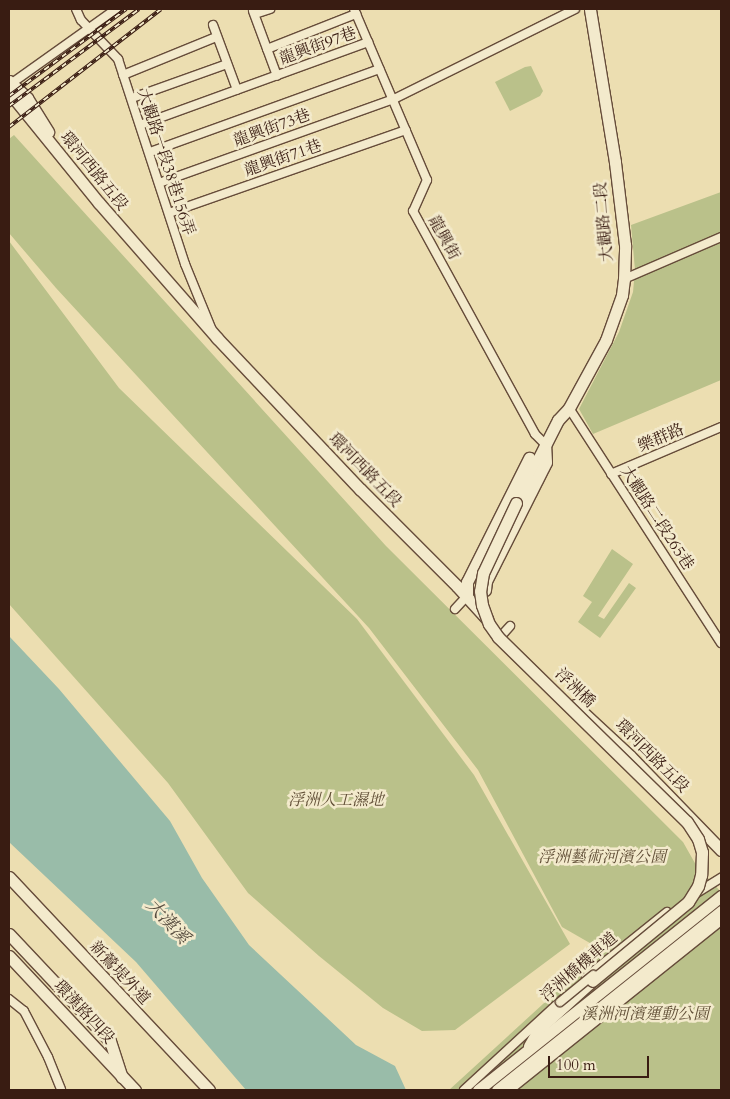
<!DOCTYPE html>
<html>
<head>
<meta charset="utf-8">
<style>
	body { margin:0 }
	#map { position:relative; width:730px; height:1099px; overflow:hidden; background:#ecdeb1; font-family:Cardo,"Noto Serif TC",serif }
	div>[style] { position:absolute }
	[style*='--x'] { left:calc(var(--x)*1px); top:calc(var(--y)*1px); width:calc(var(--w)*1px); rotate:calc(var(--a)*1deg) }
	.green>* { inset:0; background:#bac18a }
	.water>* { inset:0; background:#99bca9 }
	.roads { filter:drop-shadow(1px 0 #664c3a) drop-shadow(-1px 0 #664c3a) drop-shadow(0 1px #664c3a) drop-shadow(0 -1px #664c3a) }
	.street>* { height:8px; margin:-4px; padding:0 4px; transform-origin:4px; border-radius:4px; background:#f3eacc }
	.secondary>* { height:11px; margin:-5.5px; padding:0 5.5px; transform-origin:5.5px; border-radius:5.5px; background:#f3eacc }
	.rail>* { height:4px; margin-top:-2px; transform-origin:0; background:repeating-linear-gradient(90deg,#f3eacc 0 5.5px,#391c12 0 11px); box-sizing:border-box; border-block:1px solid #391c12 }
	.bridges { filter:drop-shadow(1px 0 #664c3a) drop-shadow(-1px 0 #664c3a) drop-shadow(0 1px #664c3a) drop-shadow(0 -1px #664c3a) }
	.street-bridge>* { height:8px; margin:-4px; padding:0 4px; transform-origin:4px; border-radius:4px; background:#f3eacc }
	.secondary-bridge>* { height:11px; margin:-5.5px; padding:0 5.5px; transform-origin:5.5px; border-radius:5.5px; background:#f3eacc }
	span { translate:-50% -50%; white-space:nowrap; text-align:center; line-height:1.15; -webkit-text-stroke:5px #f3eacc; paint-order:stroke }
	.street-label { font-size:16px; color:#391c12 }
	.park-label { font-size:16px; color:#604e36; font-style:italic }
	.water-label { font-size:18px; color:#564c3f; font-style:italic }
	.frame { position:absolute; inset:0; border:10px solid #391c12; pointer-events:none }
	.scale { position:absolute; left:548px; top:1056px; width:101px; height:22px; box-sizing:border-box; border:2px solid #391c12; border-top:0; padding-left:6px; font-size:15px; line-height:18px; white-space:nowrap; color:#391c12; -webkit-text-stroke:4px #f3eacc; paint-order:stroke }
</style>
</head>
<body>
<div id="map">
	<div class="green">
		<i style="clip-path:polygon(531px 66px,543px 91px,540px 96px,510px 111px,495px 82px,525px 67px)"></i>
		<i style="clip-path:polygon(14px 135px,386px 546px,683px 842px,696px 865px,721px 892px,721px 1090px,449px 1090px,602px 950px,562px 927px,478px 770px,369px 628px,56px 288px,9px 233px,9px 139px)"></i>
		<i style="clip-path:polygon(721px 192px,721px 380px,593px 434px,579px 409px,619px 332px,633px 292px,635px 270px,631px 225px)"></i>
		<i style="clip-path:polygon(9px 241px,119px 388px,357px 619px,474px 775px,570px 944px,455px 1030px,422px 1031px,383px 1008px,319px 956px,248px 893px,168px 783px,9px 604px)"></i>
		<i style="clip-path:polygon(612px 549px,633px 564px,598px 616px,604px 619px,629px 583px,636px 588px,600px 638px,578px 622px,592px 602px,583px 596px)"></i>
	</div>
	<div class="water">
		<i style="clip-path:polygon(9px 636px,59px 689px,170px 821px,202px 878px,249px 945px,356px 1045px,395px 1066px,406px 1090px,246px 1090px,136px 962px,9px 842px)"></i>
	</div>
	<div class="roads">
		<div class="street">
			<i style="--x:76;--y:9;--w:12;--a:66"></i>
			<i style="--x:81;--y:20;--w:54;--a:46.5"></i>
			<i style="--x:118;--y:59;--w:216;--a:71.9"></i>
			<i style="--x:185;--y:264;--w:71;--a:67.8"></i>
			<i style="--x:354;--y:9;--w:186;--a:66.9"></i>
			<i style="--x:427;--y:180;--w:34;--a:114"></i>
			<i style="--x:413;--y:211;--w:254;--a:61.3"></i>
			<i style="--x:535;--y:434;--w:14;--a:45"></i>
			<i style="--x:253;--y:11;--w:69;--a:69.7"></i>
			<i style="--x:255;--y:14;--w:16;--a:-18"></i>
			<i style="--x:213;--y:25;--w:69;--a:69.7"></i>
			<i style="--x:267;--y:49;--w:96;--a:-21.5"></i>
			<i style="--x:123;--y:75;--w:100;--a:-22.2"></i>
			<i style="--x:12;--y:83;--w:128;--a:-35.4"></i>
			<i style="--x:132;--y:98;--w:101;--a:-19.7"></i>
			<i style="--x:140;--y:125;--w:243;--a:-20"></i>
			<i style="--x:150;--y:152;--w:244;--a:-19.9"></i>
			<i style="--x:159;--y:183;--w:250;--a:-19.7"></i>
			<i style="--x:394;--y:99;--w:202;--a:-26.4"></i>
			<i style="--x:169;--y:213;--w:251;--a:-19.3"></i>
			<i style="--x:624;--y:279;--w:106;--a:-23.4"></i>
			<i style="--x:569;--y:408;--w:280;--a:57.1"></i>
			<i style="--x:611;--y:474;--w:120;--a:-23.1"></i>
			<i style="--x:455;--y:609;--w:18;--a:-47"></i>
			<i style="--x:502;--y:635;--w:12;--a:-48"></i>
			<i style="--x:695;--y:894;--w:31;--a:-32"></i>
			<i style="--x:586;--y:977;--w:104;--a:-38.7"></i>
			<i style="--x:9;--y:999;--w:19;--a:39"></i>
			<i style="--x:24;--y:1011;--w:52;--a:62.4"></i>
			<i style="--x:48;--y:1057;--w:35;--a:68"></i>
			<i style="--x:464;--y:1090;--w:134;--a:-42.6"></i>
			<i style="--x:510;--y:1090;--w:270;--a:-38.7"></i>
		</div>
		<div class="secondary">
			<i style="--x:9;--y:81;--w:25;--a:43"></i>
			<i style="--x:27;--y:98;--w:40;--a:58"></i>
			<i style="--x:9;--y:92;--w:143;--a:51"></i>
			<i style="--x:99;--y:203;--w:179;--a:48.8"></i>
			<i style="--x:217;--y:338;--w:208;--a:46.6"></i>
			<i style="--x:360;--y:489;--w:137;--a:45"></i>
			<i style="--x:457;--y:586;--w:45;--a:47.7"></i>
			<i style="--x:516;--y:503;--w:93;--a:-63.2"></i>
			<i style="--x:558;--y:420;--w:16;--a:-47"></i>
			<i style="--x:569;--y:408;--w:77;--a:-61.4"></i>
			<i style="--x:606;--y:340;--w:48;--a:-70.4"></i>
			<i style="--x:622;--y:295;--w:16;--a:-83"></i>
			<i style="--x:624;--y:279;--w:34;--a:-88"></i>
			<i style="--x:625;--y:245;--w:84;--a:-96.9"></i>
			<i style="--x:615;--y:162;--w:155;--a:-99.3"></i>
			<i style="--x:485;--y:590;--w:9;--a:-84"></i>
			<i style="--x:486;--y:581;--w:133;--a:-63.2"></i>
			<i style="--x:546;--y:462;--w:18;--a:-93"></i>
			<i style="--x:467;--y:596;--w:14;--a:-90"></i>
			<i style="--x:467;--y:582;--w:139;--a:-63.4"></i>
			<i style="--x:575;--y:705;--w:75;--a:42.8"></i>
			<i style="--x:630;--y:756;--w:131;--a:45.9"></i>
			<i style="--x:9;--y:877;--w:292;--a:46.8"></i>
			<i style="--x:9;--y:934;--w:147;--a:46.7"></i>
			<i style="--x:110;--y:1041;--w:38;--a:72"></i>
			<i style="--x:9;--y:956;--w:184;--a:46.8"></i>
			<i style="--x:529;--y:1046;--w:20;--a:-60"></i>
			<i style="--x:539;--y:1029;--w:72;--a:-42.2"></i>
			<i style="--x:478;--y:1090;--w:311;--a:-38.6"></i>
			<i style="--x:497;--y:1090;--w:287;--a:-38.6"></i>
		</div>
	</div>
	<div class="rail">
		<i style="--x:9;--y:96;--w:146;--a:-36.6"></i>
		<i style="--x:9;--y:106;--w:162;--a:-36.7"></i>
		<i style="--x:9;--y:127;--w:192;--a:-37.8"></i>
	</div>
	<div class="bridges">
		<div class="street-bridge">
			<i style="--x:560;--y:1002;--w:43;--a:-39.3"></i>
		</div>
		<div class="secondary-bridge">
			<i style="--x:516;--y:503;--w:77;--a:115.2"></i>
			<i style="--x:483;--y:573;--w:18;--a:99"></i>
			<i style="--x:480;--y:591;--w:14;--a:82"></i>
			<i style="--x:482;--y:605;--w:20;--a:70"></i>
			<i style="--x:489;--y:624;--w:16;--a:55"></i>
			<i style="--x:498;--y:637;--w:264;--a:44.4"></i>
			<i style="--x:687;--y:822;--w:20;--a:57"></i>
			<i style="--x:698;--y:839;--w:14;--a:73"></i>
			<i style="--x:702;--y:852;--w:23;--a:92"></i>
			<i style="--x:701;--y:875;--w:11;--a:105"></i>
			<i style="--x:698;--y:886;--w:19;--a:122"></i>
			<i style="--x:688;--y:902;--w:124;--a:140.5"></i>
		</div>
	</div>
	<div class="street-label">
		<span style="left:318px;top:46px;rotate:-20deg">龍興街97巷</span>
		<span style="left:272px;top:128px;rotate:-20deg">龍興街73巷</span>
		<span style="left:283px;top:158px;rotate:-19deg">龍興街71巷</span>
		<span style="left:166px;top:162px;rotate:72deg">大觀路一段38巷156弄</span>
		<span style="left:94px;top:171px;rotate:51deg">環河西路五段</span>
		<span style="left:604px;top:222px;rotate:-95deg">大觀路二段</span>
		<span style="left:444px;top:238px;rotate:61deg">龍興街</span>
		<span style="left:661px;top:438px;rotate:-23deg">樂群路</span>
		<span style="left:365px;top:470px;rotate:46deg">環河西路五段</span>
		<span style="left:657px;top:518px;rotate:57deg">大觀路二段265巷</span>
		<span style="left:575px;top:688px;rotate:44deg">浮洲橋</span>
		<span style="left:652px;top:756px;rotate:45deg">環河西路五段</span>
		<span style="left:579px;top:967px;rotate:-41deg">浮洲橋機車道</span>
		<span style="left:120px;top:973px;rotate:47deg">新鶯堤外道</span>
		<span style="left:84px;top:1012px;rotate:47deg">環漢路四段</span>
	</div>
	<div class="park-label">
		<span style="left:336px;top:800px">浮洲人工濕地</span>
		<span style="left:602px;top:857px">浮洲藝術河濱公園</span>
		<span style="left:645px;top:1014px">溪洲河濱運動公園</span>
	</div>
	<div class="water-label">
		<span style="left:167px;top:922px;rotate:47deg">大漢溪</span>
	</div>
	<div class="frame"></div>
	<div class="scale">100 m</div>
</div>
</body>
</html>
